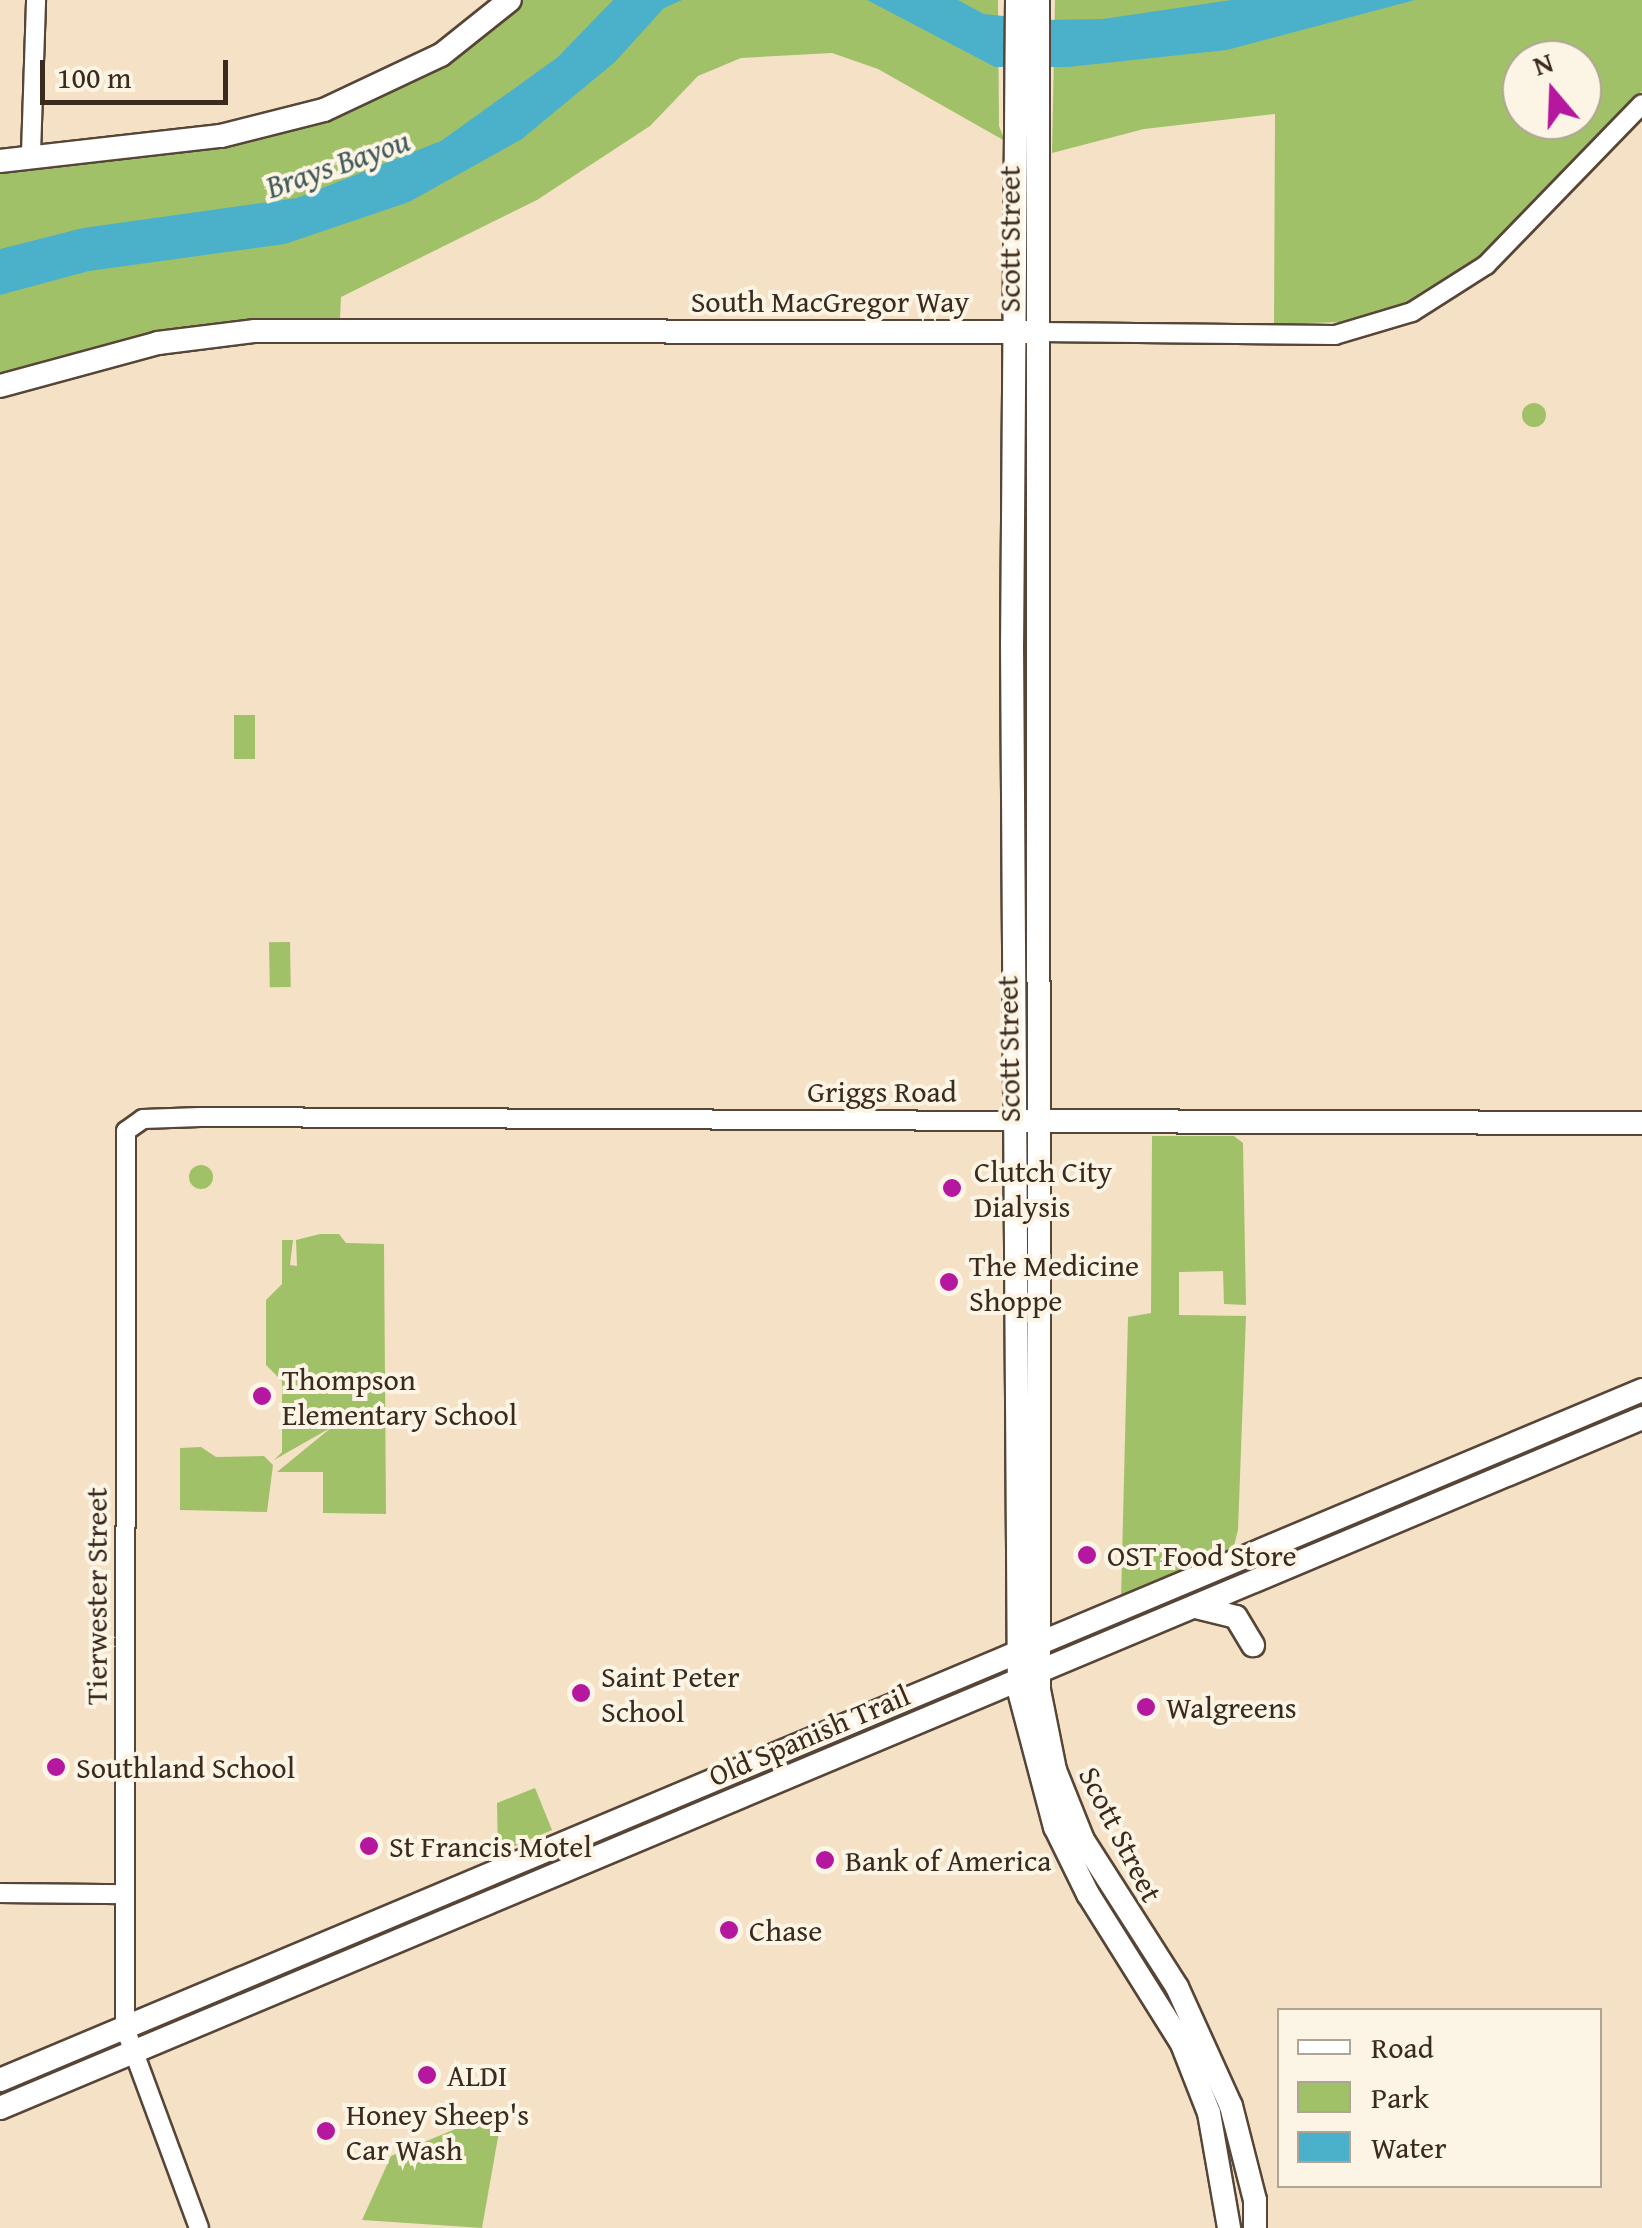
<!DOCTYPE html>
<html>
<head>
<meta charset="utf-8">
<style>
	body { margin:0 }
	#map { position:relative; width:1642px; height:2228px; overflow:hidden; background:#f5e1c6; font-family:"Gentium Book Plus",serif }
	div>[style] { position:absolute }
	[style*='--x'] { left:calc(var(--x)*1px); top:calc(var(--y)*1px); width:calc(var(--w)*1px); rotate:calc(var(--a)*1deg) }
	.green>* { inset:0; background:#a1c169; transform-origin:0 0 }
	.round { border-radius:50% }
	.water>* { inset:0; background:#4bb1ca }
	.roads { filter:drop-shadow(2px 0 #574537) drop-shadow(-2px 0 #574537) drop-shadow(0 2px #574537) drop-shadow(0 -2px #574537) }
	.minor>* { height:18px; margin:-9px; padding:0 9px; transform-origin:9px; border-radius:9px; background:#fff }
	.major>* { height:22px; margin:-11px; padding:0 11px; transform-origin:11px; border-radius:11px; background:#fff }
	.dots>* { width:28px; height:28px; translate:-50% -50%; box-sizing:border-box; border:5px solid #fcf5e5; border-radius:50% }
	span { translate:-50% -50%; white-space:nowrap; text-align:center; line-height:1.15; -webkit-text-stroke:8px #fcf5e5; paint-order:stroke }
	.street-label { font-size:30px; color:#3b2a1e }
	.poi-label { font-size:30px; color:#3b2a1e }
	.left { translate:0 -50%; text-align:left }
	.water-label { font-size:32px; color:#41595a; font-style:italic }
	.legend { position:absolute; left:1277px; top:2008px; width:325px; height:180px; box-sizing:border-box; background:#fcf5e5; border:2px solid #afa495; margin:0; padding:12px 18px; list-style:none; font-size:30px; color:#3b2a1e }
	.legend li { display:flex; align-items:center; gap:20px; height:50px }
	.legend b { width:50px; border:2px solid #afa495 }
	.north { position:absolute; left:1502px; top:40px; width:100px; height:100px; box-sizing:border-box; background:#fcf5e5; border:2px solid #afa495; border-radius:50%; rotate:341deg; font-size:28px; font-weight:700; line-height:40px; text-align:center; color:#3b2a1e }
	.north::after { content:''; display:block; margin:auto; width:35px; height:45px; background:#b5179e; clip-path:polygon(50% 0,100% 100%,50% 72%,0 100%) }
	.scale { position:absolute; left:40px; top:60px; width:188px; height:45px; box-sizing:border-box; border:5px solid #3b2a1e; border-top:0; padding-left:12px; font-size:30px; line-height:35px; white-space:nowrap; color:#3b2a1e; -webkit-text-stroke:8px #fcf5e5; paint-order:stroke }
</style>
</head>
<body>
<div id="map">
	<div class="green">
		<i style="clip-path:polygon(522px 0,998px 0,999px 126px,1005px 141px,878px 69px,832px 53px,741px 58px,698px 76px,650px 126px,537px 200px,341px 297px,340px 320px,254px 321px,131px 342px,0 378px,0 171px,217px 146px,328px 118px,441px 64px)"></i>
		<i style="clip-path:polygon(evenodd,1055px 0,1642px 0,1642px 91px,1471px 265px,1405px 304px,1343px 322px,1274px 324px,1275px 114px,1144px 129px,1052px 153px,1055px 0,1522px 60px,1582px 60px,1582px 120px,1522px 120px,1522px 60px)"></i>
		<i class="round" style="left:1522px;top:403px;width:24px;height:24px"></i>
		<i style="left:234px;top:715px;width:21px;height:44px"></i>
		<i style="left:290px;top:942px;width:45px;height:21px;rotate:89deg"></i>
		<i style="clip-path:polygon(1152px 1136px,1234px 1136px,1243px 1143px,1246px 1305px,1224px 1304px,1223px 1271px,1179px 1272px,1179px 1315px,1246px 1316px,1238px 1530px,1233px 1550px,1121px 1599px,1128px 1317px,1151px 1313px)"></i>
		<i class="round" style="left:189px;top:1165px;width:24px;height:24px"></i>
		<i style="clip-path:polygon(320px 1234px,339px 1234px,346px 1243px,384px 1244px,386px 1514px,323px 1513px,323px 1472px,277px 1472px,332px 1427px,274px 1460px,282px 1452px,282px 1381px,266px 1365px,266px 1300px,282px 1284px,282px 1240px,293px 1240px,290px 1265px,297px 1266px,296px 1240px)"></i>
		<i style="clip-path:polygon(201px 1447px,216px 1457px,264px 1456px,273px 1465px,267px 1512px,180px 1510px,180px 1448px)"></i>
		<i style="clip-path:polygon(535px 1788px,552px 1830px,498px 1853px,497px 1803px)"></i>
		<i style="clip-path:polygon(503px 2109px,482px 2228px,362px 2220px,391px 2156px)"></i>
	</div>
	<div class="water">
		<i style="clip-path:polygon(613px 0,682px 0,664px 8px,615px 62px,522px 139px,409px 202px,285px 244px,89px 271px,0 295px,0 249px,83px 228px,297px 198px,441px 141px,558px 57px)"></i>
		<i style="clip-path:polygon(867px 0,958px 0,984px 14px,1043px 20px,1103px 19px,1231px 0,1415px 0,1227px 50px,1068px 67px,995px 67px)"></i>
	</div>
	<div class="roads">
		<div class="minor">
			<i style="--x:31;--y:153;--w:153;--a:-88.1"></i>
			<i style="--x:1038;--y:332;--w:297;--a:0.6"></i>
			<i style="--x:1335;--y:335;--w:80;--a:-16.6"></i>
			<i style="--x:1412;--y:312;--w:88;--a:-32.4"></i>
			<i style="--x:1486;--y:265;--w:224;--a:-45.9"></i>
			<i style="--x:0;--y:1893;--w:122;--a:0.5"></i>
			<i style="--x:199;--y:2228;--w:213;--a:-110.3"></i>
			<i style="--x:125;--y:2028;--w:897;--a:-89.94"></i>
			<i style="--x:126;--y:1131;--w:21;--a:-35"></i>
			<i style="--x:143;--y:1119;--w:57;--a:-2"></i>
			<i style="--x:200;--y:1117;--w:816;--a:0.28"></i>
		</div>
		<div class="major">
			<i style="--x:1017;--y:0;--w:644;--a:90.44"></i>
			<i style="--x:1012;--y:644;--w:1047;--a:89.62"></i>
			<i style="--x:1019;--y:1691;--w:141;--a:75.2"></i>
			<i style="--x:1055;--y:1827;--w:75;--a:63.8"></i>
			<i style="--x:1088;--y:1894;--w:177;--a:57.9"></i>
			<i style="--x:1182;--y:2044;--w:74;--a:68.6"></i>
			<i style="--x:1209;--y:2113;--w:117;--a:80.1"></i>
			<i style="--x:1038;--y:0;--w:1690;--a:89.97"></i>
			<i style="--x:1039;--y:1690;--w:82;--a:78.7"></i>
			<i style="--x:1055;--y:1770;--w:75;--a:68.2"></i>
			<i style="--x:1083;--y:1840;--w:174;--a:57.4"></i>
			<i style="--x:1177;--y:1987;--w:131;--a:65.6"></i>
			<i style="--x:1231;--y:2106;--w:97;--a:75.7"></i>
			<i style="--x:1255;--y:2200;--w:28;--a:90"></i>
			<i style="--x:0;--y:161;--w:222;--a:-6.5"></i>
			<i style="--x:221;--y:136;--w:106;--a:-14.2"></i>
			<i style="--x:324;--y:110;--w:129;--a:-25.2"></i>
			<i style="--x:441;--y:55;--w:88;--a:-38.6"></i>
			<i style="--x:0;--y:386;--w:164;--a:-15.2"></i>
			<i style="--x:158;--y:343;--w:98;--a:-7.1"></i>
			<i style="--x:255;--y:331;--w:775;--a:0.07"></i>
			<i style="--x:1025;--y:1121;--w:617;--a:0.19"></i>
			<i style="--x:1196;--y:1607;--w:41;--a:14"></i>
			<i style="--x:1236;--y:1617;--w:33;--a:59"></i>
			<i style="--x:0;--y:2080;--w:1781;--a:-22.79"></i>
			<i style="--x:0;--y:2108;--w:1781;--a:-22.79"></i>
		</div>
	</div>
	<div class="dots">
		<i style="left:952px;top:1188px;background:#b5179e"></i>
		<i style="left:949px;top:1282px;background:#b5179e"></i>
		<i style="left:262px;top:1396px;background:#b5179e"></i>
		<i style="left:1087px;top:1555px;background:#b5179e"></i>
		<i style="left:581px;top:1693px;background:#b5179e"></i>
		<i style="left:1146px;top:1707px;background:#b5179e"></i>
		<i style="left:56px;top:1767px;background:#b5179e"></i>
		<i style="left:369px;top:1846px;background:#b5179e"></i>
		<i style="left:825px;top:1860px;background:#b5179e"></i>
		<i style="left:729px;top:1930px;background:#b5179e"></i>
		<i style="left:427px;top:2075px;background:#b5179e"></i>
		<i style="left:326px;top:2131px;background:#b5179e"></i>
	</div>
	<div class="street-label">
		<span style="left:1009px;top:239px;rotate:-90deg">Scott Street</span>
		<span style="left:830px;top:301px">South MacGregor Way</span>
		<span style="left:1008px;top:1049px;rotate:-91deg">Scott Street</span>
		<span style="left:882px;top:1091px">Griggs Road</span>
		<span style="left:96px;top:1596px;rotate:-90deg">Tierwester Street</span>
		<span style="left:809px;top:1735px;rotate:-23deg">Old Spanish Trail</span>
		<span style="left:1121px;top:1834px;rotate:63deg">Scott Street</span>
	</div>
	<div class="poi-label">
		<span class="left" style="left:974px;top:1188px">Clutch City<br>Dialysis</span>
		<span class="left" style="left:969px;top:1282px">The Medicine<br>Shoppe</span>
		<span class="left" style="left:282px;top:1396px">Thompson<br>Elementary School</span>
		<span class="left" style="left:1107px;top:1555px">OST Food Store</span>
		<span class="left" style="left:601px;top:1693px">Saint Peter<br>School</span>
		<span class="left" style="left:1166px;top:1707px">Walgreens</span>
		<span class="left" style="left:76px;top:1767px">Southland School</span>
		<span class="left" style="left:389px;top:1846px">St Francis Motel</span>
		<span class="left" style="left:845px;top:1860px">Bank of America</span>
		<span class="left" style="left:749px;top:1930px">Chase</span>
		<span class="left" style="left:447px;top:2075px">ALDI</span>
		<span class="left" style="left:346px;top:2131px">Honey Sheep's<br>Car Wash</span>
	</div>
	<div class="water-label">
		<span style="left:338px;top:164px;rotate:-19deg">Brays Bayou</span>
	</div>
	<ul class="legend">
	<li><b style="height:12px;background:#fff"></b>Road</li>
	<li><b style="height:28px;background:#a1c169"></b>Park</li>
	<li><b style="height:28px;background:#4bb1ca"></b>Water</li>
	</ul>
	<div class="north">N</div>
	<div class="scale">100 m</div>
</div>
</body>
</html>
